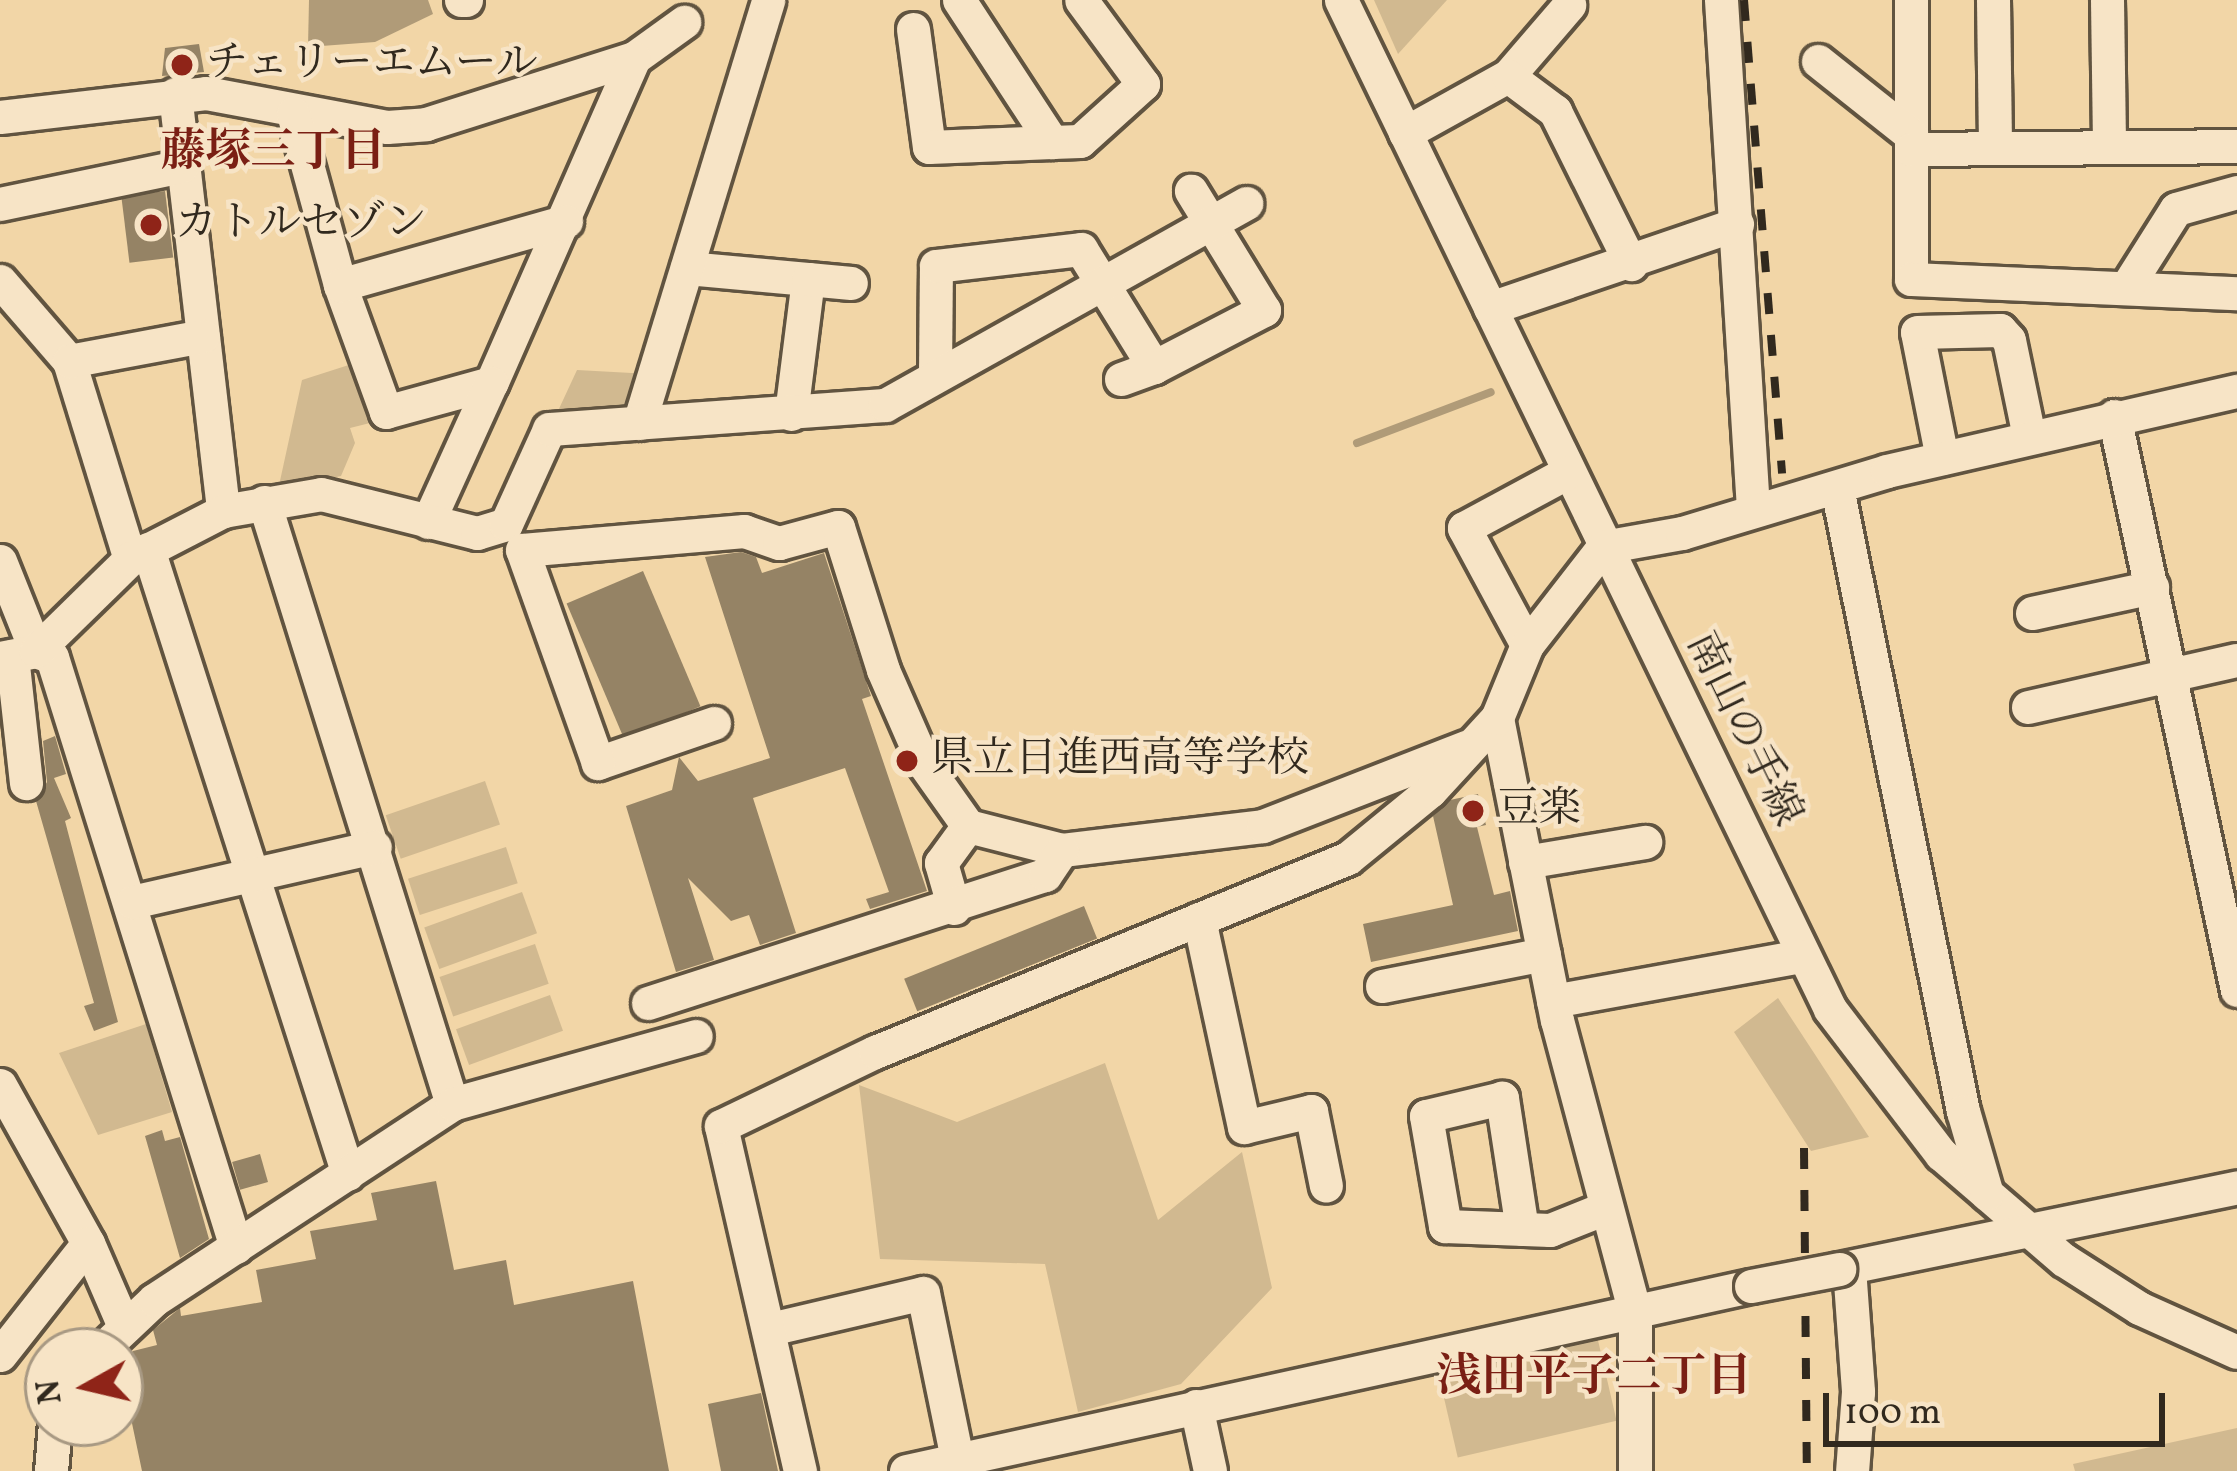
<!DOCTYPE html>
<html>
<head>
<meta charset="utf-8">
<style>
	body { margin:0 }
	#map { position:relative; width:2237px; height:1471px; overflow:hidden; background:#f2d6a7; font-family:Vollkorn,"Noto Serif JP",serif }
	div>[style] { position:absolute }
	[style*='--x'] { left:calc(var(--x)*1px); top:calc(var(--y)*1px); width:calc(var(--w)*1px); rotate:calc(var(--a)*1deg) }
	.green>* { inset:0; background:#d1b990; transform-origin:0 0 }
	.water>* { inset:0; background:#b09b78 }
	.stream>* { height:8px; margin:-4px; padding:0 4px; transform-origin:4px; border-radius:4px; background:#b09b78 }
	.building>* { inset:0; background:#958365; transform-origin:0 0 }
	.roads { filter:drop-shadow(3px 0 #615440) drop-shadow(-3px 0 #615440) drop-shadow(0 3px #615440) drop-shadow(0 -3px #615440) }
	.minor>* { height:33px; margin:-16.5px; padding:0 16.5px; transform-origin:16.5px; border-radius:16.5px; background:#f7e4c6 }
	.rail>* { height:8px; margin-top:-4px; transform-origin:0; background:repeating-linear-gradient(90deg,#31291e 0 21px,transparent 0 42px) }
	.bridges { filter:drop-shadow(3px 0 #615440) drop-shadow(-3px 0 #615440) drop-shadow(0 3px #615440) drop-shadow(0 -3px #615440) }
	.minor-bridge>* { height:33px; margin:-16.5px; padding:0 16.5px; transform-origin:16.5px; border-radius:16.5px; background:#f7e4c6 }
	.dots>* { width:33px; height:33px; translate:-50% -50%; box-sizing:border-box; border:6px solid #f7e4c6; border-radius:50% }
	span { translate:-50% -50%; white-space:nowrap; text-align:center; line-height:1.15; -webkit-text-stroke:9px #f7e4c6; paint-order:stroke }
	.poi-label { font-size:42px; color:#31291e }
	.left { translate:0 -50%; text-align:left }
	.street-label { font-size:42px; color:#31291e }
	.neighbourhood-label { font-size:45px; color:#7a1f14; font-weight:700 }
	.north { position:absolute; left:24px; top:1327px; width:120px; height:120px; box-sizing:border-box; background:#f7e4c6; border:3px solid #a89983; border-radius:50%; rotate:262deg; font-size:33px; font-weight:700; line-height:48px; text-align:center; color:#31291e }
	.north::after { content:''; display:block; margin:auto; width:42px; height:54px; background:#8f2418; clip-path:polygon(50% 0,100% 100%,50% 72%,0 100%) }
	.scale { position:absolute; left:1823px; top:1393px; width:342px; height:54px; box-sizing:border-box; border:6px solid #31291e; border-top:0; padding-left:15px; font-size:36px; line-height:42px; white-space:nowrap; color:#31291e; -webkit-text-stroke:9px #f7e4c6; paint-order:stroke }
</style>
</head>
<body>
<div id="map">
	<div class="green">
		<i style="clip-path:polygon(1374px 0,1447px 0,1398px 54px)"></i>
		<i style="clip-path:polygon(355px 363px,374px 422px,350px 428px,355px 443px,341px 476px,278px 490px,302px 380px)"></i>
		<i style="clip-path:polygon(577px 370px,650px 374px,636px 419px,551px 426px)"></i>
		<i style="left:485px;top:781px;width:46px;height:105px;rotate:71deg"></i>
		<i style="left:506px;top:847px;width:38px;height:103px;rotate:72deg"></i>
		<i style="left:522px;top:892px;width:44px;height:104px;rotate:70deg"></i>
		<i style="left:535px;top:944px;width:42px;height:101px;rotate:71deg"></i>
		<i style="left:550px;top:995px;width:38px;height:100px;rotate:70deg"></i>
		<i style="clip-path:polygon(1778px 998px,1869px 1137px,1811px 1151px,1734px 1032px)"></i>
		<i style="clip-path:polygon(146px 1024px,172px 1112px,98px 1135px,59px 1053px)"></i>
		<i style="clip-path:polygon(1105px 1063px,1158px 1220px,1242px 1152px,1272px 1288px,1181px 1384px,1078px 1412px,1045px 1264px,880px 1259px,859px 1085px,957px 1122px)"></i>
		<i style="left:1597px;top:1336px;width:87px;height:163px;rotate:77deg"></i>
		<i style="clip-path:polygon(2237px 1428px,2237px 1471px,2075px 1471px,2073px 1464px)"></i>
	</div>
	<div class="water">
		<i style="clip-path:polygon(309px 0,428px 0,433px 14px,375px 42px,308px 47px)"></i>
	</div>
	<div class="stream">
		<i style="--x:1357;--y:443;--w:143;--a:-20.8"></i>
	</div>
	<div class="building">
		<i style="clip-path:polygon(199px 44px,204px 72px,162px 76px,165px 48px)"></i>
		<i style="left:165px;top:191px;width:67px;height:44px;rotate:83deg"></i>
		<i style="clip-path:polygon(741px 552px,756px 557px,762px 573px,824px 553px,871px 696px,862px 699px,927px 891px,870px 909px,866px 899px,889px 892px,845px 768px,753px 798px,796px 933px,760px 945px,749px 915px,731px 921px,688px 878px,714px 960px,676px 972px,626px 806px,672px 790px,679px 757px,698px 781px,770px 758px,705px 557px)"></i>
		<i style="left:643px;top:571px;width:147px;height:83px;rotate:67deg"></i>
		<i style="clip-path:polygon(55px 736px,66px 774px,54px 778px,71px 818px,65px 821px,118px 1022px,94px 1031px,84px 1006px,94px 1003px,36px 801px,47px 782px,43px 741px)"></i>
		<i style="clip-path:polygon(1478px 794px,1486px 825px,1477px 827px,1494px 895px,1510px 891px,1518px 931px,1371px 962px,1363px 924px,1453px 905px,1433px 816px,1450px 800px)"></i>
		<i style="left:1084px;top:906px;width:35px;height:194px;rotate:68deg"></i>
		<i style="clip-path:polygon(162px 1130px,165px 1141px,180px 1137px,209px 1239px,180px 1258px,145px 1136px)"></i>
		<i style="left:260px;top:1154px;width:29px;height:29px;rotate:74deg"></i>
		<i style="clip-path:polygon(436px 1181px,454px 1270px,506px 1260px,514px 1305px,633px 1281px,669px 1471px,142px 1471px,120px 1366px,133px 1351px,157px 1345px,153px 1330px,180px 1308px,181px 1316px,262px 1302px,256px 1270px,316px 1259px,310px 1231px,377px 1220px,371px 1193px)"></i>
		<i style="clip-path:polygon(761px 1393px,778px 1471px,721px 1471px,708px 1404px)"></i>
	</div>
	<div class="roads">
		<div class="minor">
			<i style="--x:461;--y:0;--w:5;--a:0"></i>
			<i style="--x:959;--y:0;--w:170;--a:56.8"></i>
			<i style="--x:1052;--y:142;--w:28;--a:-2"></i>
			<i style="--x:1080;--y:141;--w:85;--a:-42.1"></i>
			<i style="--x:1143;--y:84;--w:104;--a:-126.4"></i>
			<i style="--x:1341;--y:0;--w:1121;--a:64.14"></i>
			<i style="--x:1830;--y:1009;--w:183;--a:52.6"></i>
			<i style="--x:1941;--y:1154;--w:162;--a:40.8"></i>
			<i style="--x:2064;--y:1260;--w:89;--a:32.6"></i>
			<i style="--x:2139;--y:1308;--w:107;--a:24.2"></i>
			<i style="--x:1721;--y:0;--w:509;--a:86.4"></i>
			<i style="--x:1911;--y:0;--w:279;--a:90"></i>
			<i style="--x:1911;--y:279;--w:326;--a:2.5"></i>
			<i style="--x:1993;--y:0;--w:147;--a:89.2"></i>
			<i style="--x:2107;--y:0;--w:145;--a:89.2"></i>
			<i style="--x:913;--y:29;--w:119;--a:82.3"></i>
			<i style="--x:929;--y:147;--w:123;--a:-2.3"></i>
			<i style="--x:634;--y:58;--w:62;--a:-35.8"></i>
			<i style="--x:1818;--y:61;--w:119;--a:38.5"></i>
			<i style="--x:1508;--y:76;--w:94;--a:-49.3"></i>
			<i style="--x:175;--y:94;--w:420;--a:83.4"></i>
			<i style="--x:0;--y:117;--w:207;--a:-6.6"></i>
			<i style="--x:206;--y:93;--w:184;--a:10.6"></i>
			<i style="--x:387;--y:127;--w:39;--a:-4"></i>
			<i style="--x:426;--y:124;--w:218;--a:-17.6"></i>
			<i style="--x:634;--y:58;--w:355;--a:113.7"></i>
			<i style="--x:491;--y:383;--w:109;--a:164.6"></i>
			<i style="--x:386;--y:412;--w:135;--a:-109.9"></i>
			<i style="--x:340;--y:285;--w:178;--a:-105.3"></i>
			<i style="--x:1405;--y:133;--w:118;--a:-29"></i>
			<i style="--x:1508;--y:76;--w:59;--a:36.7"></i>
			<i style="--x:1555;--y:111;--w:171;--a:63.6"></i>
			<i style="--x:1911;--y:149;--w:326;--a:-0.5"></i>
			<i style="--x:0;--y:204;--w:186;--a:-11.8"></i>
			<i style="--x:687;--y:268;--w:121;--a:5.2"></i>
			<i style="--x:808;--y:279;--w:136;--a:97.2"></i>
			<i style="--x:808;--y:279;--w:43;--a:5.3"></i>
			<i style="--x:0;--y:281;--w:106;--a:49.2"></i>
			<i style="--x:69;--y:361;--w:207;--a:72.9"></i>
			<i style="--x:340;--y:285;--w:235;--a:-15.8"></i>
			<i style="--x:2126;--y:288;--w:93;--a:-57.7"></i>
			<i style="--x:2176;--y:209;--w:63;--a:-15.6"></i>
			<i style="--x:1490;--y:308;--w:261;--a:-18.8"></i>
			<i style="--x:69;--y:361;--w:136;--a:-10.6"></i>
			<i style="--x:935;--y:375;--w:109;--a:-89.5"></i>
			<i style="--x:936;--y:266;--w:146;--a:-6.7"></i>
			<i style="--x:1081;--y:249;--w:139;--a:58.3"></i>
			<i style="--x:1154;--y:367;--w:124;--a:-27.4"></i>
			<i style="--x:1264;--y:310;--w:140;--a:-121.5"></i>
			<i style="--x:1121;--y:379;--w:35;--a:-20"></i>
			<i style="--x:2114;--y:416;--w:587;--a:77.91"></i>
			<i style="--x:639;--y:423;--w:442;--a:-73"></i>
			<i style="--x:1942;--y:458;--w:128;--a:-101.2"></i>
			<i style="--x:1917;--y:332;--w:83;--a:-1.4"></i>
			<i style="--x:2000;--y:330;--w:13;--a:48"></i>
			<i style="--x:2009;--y:340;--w:99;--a:78.3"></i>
			<i style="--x:1837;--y:488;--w:636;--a:78.57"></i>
			<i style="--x:1963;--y:1111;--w:86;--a:73.9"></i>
			<i style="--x:264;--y:502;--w:631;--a:72.66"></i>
			<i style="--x:428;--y:522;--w:153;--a:-65.6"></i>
			<i style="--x:148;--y:549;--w:656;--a:72.26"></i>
			<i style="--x:0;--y:561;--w:97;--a:68.2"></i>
			<i style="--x:36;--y:651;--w:17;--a:21"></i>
			<i style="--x:52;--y:657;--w:618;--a:72.68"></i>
			<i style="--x:2032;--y:613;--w:123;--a:-12.2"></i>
			<i style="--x:1527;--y:645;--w:133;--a:-118.3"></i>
			<i style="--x:1464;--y:528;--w:118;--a:-28.3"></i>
			<i style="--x:12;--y:656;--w:128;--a:83.7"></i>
			<i style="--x:0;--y:658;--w:37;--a:-11"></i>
			<i style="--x:36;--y:651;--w:132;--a:-44.4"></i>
			<i style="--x:130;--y:559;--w:105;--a:-27.3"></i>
			<i style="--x:223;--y:511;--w:99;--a:-9.8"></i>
			<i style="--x:321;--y:494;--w:161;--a:14"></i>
			<i style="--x:477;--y:533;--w:30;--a:-17"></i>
			<i style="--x:506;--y:524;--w:104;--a:-65.6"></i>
			<i style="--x:549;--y:429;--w:337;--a:-4.1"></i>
			<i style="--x:885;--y:405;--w:414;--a:-29.2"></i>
			<i style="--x:2028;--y:707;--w:214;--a:-12.7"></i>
			<i style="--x:1497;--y:718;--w:308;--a:78.8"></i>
			<i style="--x:1557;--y:1020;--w:304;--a:75.1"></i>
			<i style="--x:1635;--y:1314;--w:157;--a:90"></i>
			<i style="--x:714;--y:723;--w:123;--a:161"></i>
			<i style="--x:598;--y:763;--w:226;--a:-109.6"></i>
			<i style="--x:522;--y:550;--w:223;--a:-4.9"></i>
			<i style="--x:744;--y:531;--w:37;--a:19"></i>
			<i style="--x:779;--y:543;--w:61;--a:-15.2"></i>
			<i style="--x:838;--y:527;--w:150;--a:72.5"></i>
			<i style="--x:883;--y:670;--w:103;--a:66.4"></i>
			<i style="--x:924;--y:764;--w:76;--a:54.6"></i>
			<i style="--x:968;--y:826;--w:97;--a:14.3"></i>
			<i style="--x:1062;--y:850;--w:202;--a:-6.8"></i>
			<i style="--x:1263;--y:826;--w:218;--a:-21.3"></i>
			<i style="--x:1525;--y:862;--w:122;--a:-9.5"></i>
			<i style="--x:132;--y:902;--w:249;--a:-12.8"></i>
			<i style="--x:954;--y:908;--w:47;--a:-106.1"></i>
			<i style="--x:941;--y:863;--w:46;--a:-53.9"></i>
			<i style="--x:1199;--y:919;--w:213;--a:77.8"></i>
			<i style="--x:1244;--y:1127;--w:69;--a:-13.4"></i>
			<i style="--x:1311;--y:1111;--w:76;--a:78.7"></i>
			<i style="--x:1382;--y:986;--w:165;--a:-11.2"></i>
			<i style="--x:1553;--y:1001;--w:252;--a:-10.3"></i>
			<i style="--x:648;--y:1003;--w:417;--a:-17.9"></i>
			<i style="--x:1045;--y:875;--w:30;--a:-56"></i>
			<i style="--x:0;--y:1085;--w:181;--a:60.9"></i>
			<i style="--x:88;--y:1243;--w:90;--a:66.6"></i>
			<i style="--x:1522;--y:1229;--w:133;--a:-98.7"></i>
			<i style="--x:1502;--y:1098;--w:78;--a:166.7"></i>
			<i style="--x:1426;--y:1116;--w:112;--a:80.2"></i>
			<i style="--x:1445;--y:1226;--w:105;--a:2.2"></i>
			<i style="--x:1550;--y:1230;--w:59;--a:-21.8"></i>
			<i style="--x:1849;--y:1268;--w:124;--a:85.8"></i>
			<i style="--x:1858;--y:1392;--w:79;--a:94.3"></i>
			<i style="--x:1839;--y:1269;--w:406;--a:-11.6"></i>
			<i style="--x:770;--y:1329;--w:157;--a:-13.2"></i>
			<i style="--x:923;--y:1293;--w:169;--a:78.4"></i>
			<i style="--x:100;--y:1351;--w:74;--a:-43.4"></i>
			<i style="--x:154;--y:1300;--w:357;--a:-33.3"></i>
			<i style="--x:452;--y:1104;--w:253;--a:-15.6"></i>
			<i style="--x:0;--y:1355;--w:142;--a:-51.8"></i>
			<i style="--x:1196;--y:1406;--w:66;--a:77.8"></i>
			<i style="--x:51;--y:1471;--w:48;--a:-85.2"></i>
			<i style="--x:800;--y:1471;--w:354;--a:-102.9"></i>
			<i style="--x:721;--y:1126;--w:171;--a:-25.7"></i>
			<i style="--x:875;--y:1052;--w:511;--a:-22.3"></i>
			<i style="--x:1348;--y:858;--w:106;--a:-39.3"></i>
			<i style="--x:1430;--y:791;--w:99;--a:-47.5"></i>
			<i style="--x:1497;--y:718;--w:79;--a:-67.7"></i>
			<i style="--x:1527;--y:645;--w:124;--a:-52.2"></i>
			<i style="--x:1603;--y:547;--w:80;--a:-10"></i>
			<i style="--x:1682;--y:533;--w:214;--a:-16.8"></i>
			<i style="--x:1887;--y:471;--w:359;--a:-12.9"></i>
			<i style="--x:906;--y:1471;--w:865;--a:-12.35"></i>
		</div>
	</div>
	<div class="rail">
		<i style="--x:1744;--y:0;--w:475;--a:85.4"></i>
		<i style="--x:1804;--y:1148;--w:323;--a:89.5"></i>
	</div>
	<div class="bridges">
		<div class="minor-bridge">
			<i style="--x:1751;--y:1286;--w:90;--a:-10.9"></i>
		</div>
	</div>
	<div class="dots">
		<i style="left:182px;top:65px;background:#8f2418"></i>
		<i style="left:151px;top:225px;background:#8f2418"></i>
		<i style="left:907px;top:761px;background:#8f2418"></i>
		<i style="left:1473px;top:811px;background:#8f2418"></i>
	</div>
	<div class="poi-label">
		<span class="left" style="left:206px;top:65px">チェリーエムール</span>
		<span class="left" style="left:175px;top:225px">カトルセゾン</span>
		<span class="left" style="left:931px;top:761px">県立日進西高等学校</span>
		<span class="left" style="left:1497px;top:811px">豆楽</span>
	</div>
	<div class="street-label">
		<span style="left:1742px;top:730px;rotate:64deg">南山の手線</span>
	</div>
	<div class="neighbourhood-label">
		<span style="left:273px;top:154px">藤塚三丁目</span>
		<span style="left:1594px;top:1379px">浅田平子二丁目</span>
	</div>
	<div class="north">N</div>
	<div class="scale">100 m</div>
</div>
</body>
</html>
